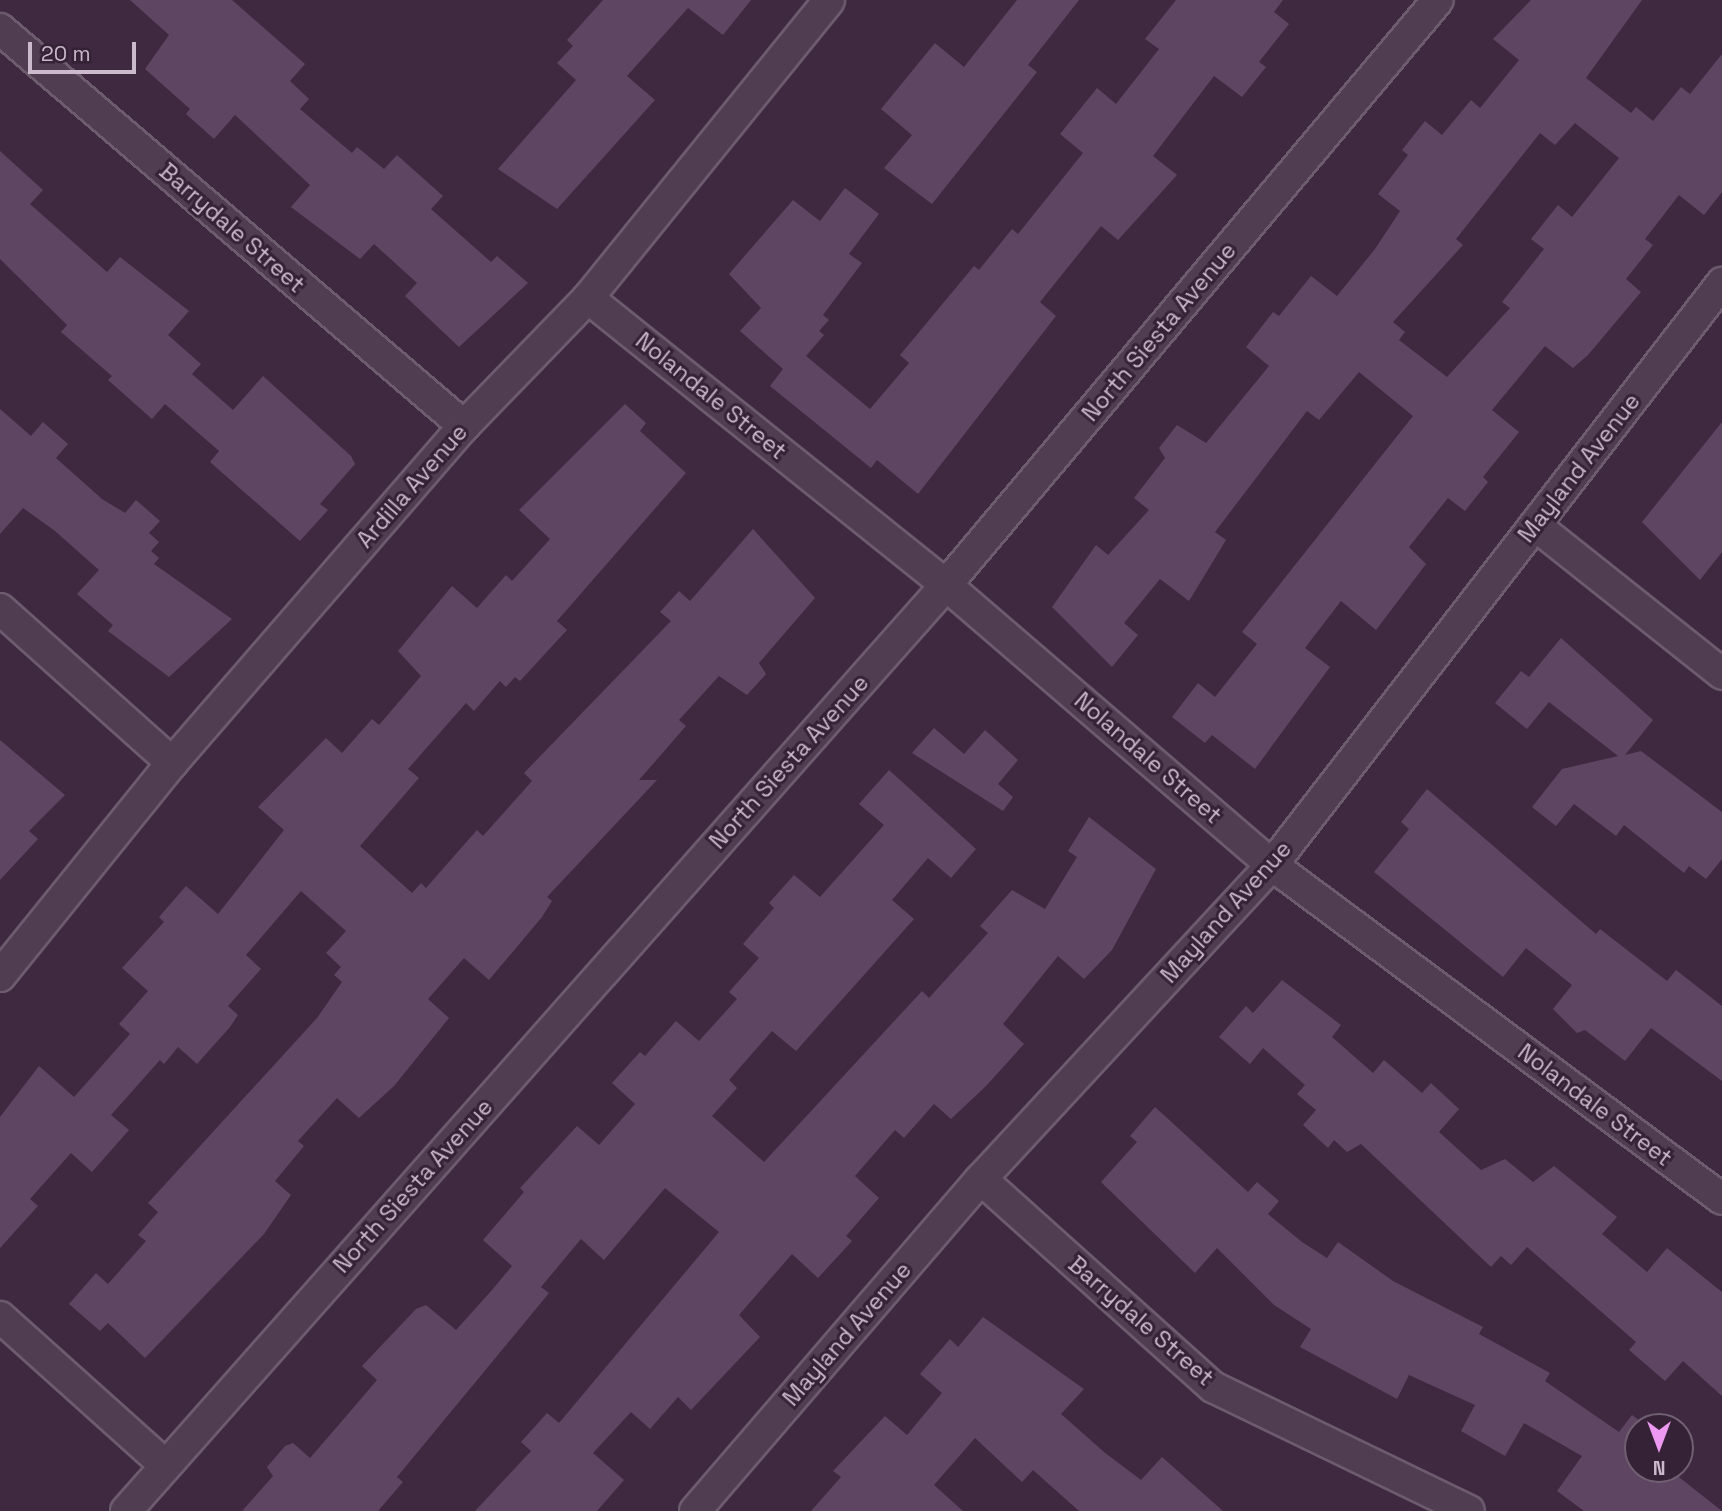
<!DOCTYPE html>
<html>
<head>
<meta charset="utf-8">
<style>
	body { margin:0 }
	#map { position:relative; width:1722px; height:1511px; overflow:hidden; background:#3f2941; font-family:"Space Grotesk",sans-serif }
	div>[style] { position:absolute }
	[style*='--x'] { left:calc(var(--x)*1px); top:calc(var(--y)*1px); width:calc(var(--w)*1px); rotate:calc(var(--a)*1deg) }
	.building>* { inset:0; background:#5e4561 }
	.roads { filter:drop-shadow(2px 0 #6d5b6e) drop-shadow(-2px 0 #6d5b6e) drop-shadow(0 2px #6d5b6e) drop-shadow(0 -2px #6d5b6e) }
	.street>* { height:30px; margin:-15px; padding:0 15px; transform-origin:15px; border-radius:15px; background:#503d51 }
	span { translate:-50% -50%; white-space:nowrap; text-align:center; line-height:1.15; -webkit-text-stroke:6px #352236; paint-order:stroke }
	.street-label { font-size:23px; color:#cabacb }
	.north { position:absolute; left:1624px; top:1413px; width:70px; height:70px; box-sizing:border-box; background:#352236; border:2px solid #715f72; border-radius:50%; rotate:180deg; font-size:19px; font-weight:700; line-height:28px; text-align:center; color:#cabacb }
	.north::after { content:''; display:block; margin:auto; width:24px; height:32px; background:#ed99f1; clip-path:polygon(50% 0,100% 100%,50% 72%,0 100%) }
	.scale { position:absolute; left:28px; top:42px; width:108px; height:32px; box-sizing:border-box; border:4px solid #cabacb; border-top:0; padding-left:9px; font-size:21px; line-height:24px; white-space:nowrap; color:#cabacb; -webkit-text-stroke:5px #352236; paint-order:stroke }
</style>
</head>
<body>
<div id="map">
	<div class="building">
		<i style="clip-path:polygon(130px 0,232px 0,305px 64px,290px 81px,309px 99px,300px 109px,352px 153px,357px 147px,384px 169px,397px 155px,443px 196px,431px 209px,491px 262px,497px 256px,528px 283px,459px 347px,405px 296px,417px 283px,374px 244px,360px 259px,291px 207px,310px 185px,235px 115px,214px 139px,186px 114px,190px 109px,145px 69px,169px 35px)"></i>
		<i style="clip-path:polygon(603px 0,751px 0,723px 35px,688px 8px,627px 76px,655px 100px,557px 209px,498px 169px,576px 80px,557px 63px,573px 46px,567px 40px)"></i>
		<i style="clip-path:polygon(1017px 0,1079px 0,1028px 65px,1037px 72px,932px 204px,884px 168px,912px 135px,881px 109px,935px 43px,964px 67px)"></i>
		<i style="clip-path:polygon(1176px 0,1283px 0,1274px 12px,1289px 24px,1259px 62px,1266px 67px,1242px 97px,1214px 76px,1153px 156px,1177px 175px,1118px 240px,1101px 226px,1040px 302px,1056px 316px,918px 494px,877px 460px,871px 468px,770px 386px,783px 369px,740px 331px,761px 308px,729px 274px,793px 200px,820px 221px,845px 188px,879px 214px,849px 254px,862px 263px,823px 315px,829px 320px,819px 331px,824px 335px,806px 356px,870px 409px,909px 363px,900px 355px,974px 266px,979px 270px,1012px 229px,1018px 234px,1083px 153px,1060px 134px,1097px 88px,1116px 104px,1159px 49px,1145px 39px)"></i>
		<i style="clip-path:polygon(evenodd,1531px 0,1642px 0,1586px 78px,1631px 113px,1636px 107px,1653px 121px,1681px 87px,1690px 94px,1722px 54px,1722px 192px,1704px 215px,1679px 195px,1645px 239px,1653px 245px,1626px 279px,1641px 292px,1588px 355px,1573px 368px,1545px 346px,1492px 410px,1519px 432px,1483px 477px,1488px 482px,1465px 511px,1448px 498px,1409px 547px,1426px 564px,1376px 630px,1341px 601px,1305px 648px,1330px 667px,1255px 769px,1212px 735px,1205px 743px,1172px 717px,1198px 683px,1215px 697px,1257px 644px,1242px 632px,1413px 416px,1359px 372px,1319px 420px,1307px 411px,1215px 532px,1226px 540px,1189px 601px,1160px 579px,1124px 623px,1138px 635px,1112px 667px,1052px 607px,1096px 545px,1108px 555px,1149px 510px,1134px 498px,1165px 458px,1159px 448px,1177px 425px,1206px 443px,1269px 366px,1246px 347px,1273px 312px,1279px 316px,1311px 276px,1337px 296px,1375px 249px,1400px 211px,1378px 194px,1408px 155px,1402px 150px,1425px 121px,1442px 135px,1471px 100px,1480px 108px,1519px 60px,1493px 39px,1531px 0,1575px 123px,1619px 158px,1572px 217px,1558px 205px,1531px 239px,1544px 249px,1502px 302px,1510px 308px,1447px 377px,1399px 340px,1405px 332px,1393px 322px,1463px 245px,1456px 239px,1540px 133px,1555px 145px,1575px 123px)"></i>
		<i style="clip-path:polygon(0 151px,43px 190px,30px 204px,107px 272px,120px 257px,189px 311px,168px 335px,201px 364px,192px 374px,233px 410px,263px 376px,351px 456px,355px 464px,320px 504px,328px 510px,300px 541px,210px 462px,219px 451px,165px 404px,152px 419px,108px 380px,112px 376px,61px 332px,67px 325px,0 259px)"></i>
		<i style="clip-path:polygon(625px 404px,646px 423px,640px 431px,686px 473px,557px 621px,567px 630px,520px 681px,515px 677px,506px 687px,500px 681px,474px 711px,466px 703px,408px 769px,419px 778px,360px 846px,412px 893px,421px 883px,426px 888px,477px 830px,483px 836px,532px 781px,524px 773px,671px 621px,660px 612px,679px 591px,690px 601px,753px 529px,815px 598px,759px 663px,766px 674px,747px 695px,719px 676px,679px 720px,686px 726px,639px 780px,657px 780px,547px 897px,552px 901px,542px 917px,489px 980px,464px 958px,428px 999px,449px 1018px,394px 1086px,359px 1118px,337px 1098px,298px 1141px,304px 1146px,275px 1181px,291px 1195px,264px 1234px,145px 1358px,108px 1323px,100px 1331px,69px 1304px,96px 1273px,108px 1284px,146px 1241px,138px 1235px,158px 1212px,148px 1203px,317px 1018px,342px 982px,334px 975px,341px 967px,326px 953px,346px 931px,301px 891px,246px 955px,261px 969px,228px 1006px,238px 1015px,230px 1027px,197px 1064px,178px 1047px,164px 1064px,160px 1060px,111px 1115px,129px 1130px,92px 1172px,71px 1153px,30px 1199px,38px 1206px,0 1248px,0 1117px,39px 1066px,74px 1097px,130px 1034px,119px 1024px,148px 991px,122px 968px,164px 922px,159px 917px,186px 886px,218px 914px,284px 830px,258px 807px,326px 738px,342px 753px,372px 719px,379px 725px,421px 676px,398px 651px,452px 586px,477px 608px,506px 575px,512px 581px,550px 539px,519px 510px)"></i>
		<i style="clip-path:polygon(0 409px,31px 436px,43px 422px,68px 444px,56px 458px,102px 499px,125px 513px,136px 500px,160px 521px,149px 533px,159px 542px,151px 551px,159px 558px,154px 564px,232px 619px,169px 677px,108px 631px,113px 625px,77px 594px,99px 570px,55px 531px,23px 508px,0 534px)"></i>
		<i style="clip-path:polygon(1722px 422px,1722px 552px,1700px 580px,1642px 522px)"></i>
		<i style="clip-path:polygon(1561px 638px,1653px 720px,1625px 755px,1641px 751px,1722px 812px,1722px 859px,1706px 879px,1689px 866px,1684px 873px,1624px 825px,1616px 836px,1574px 804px,1556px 826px,1532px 807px,1562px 769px,1618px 756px,1549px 702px,1527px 729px,1495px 703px,1521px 671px,1529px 677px)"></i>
		<i style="clip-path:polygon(934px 728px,964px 754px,985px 730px,1018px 760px,998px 784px,1013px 797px,1003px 811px,912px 753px)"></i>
		<i style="clip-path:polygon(0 740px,65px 795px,29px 831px,38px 839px,0 880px)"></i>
		<i style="clip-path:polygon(889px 770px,976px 849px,951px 878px,928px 858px,892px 900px,914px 919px,864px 975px,796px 1051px,772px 1031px,729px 1080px,737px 1088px,712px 1116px,764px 1162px,922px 991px,929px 998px,988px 933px,980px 926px,1012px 890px,1045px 909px,1077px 857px,1068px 851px,1089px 817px,1156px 869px,1112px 950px,1084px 979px,1058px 956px,1003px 1024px,1024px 1044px,986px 1086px,951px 1119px,934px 1104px,904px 1138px,895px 1130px,855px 1176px,879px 1198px,846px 1236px,852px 1241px,818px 1278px,792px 1254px,739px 1315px,760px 1337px,691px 1410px,678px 1397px,650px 1429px,631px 1412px,593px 1453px,624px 1480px,597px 1511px,475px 1511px,531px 1451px,521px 1442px,547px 1413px,559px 1423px,719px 1232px,665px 1188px,604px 1260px,581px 1239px,541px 1287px,549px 1293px,397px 1477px,403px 1482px,378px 1511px,242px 1511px,273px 1476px,267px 1467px,285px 1446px,293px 1443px,310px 1458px,348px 1414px,377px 1380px,362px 1366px,416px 1309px,426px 1305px,456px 1330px,492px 1290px,512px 1266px,483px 1240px,524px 1192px,520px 1188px,577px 1126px,599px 1145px,635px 1104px,612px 1083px,640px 1052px,645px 1056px,676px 1021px,699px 1041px,737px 999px,729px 992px,759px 958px,743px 944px,774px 908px,769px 903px,794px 875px,820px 897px,884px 825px,859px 804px)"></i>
		<i style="clip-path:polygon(1427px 789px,1596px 934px,1600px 929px,1667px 981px,1676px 970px,1722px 1006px,1722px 1081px,1651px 1028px,1625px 1061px,1585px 1030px,1577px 1033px,1553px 1009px,1572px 985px,1526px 948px,1503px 977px,1374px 872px,1409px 829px,1401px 822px)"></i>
		<i style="clip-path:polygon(1282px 980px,1341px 1025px,1332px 1037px,1373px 1073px,1384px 1060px,1422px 1093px,1431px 1083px,1459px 1109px,1439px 1132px,1481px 1170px,1505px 1159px,1533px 1182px,1554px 1166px,1617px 1217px,1602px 1234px,1647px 1272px,1667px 1248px,1722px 1292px,1722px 1396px,1683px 1361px,1665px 1381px,1629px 1350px,1636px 1342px,1527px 1247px,1511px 1265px,1501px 1256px,1491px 1267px,1361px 1144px,1347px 1152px,1334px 1140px,1328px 1148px,1303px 1125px,1316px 1110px,1297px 1094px,1305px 1085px,1263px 1048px,1250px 1064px,1219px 1037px,1246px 1006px,1253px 1013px)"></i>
		<i style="clip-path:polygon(1155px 1107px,1248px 1192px,1257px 1182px,1279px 1201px,1268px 1214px,1302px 1242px,1327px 1258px,1338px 1242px,1393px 1281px,1483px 1327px,1479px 1334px,1550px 1373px,1545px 1381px,1619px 1432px,1632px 1415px,1648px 1427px,1638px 1427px,1638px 1469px,1678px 1469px,1675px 1474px,1722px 1511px,1584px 1511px,1557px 1491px,1582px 1456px,1524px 1423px,1505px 1456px,1461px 1431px,1475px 1405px,1409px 1375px,1397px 1399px,1300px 1347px,1311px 1329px,1274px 1305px,1217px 1248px,1195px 1273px,1101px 1182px,1137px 1142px,1130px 1136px)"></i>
		<i style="clip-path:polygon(983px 1317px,1084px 1389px,1061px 1414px,1104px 1452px,1141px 1480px,1162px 1457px,1223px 1511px,1079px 1511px,1033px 1470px,1022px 1482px,975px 1438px,934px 1485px,963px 1511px,811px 1511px,841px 1477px,833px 1471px,885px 1416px,907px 1435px,942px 1393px,920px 1374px,950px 1339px,958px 1347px)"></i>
	</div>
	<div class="roads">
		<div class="street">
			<i style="--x:0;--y:29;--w:611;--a:40.55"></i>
			<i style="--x:588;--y:298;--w:459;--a:38.7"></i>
			<i style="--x:946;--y:585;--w:430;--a:40.7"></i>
			<i style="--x:1272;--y:865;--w:560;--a:36.58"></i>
			<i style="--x:1535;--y:525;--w:239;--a:38.5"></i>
			<i style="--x:0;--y:609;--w:231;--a:41.8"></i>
			<i style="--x:0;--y:976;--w:274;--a:-51.1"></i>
			<i style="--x:172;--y:763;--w:446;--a:-49.1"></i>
			<i style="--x:464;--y:426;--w:178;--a:-45.9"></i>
			<i style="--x:588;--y:298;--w:383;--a:-51"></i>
			<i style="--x:981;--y:1179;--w:312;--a:41.9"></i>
			<i style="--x:1213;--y:1387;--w:284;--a:25.8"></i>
			<i style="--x:0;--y:1317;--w:222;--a:41.9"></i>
			<i style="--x:126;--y:1511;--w:1237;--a:-48.47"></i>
			<i style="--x:946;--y:585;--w:764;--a:-49.94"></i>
			<i style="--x:695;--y:1511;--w:438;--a:-49.3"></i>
			<i style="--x:981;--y:1179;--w:428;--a:-47.2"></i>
			<i style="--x:1272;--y:865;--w:736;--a:-52.29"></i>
		</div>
	</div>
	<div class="street-label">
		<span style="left:232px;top:228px;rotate:41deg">Barrydale Street</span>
		<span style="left:1159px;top:332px;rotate:-50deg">North Siesta Avenue</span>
		<span style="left:711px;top:396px;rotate:39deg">Nolandale Street</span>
		<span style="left:1579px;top:468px;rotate:-52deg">Mayland Avenue</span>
		<span style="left:412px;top:486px;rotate:-49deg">Ardilla Avenue</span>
		<span style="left:1148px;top:758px;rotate:41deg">Nolandale Street</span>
		<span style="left:789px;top:762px;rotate:-48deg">North Siesta Avenue</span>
		<span style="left:1226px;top:912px;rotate:-48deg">Mayland Avenue</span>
		<span style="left:1595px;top:1105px;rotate:37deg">Nolandale Street</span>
		<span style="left:413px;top:1186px;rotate:-48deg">North Siesta Avenue</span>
		<span style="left:1141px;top:1321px;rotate:41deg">Barrydale Street</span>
		<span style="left:847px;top:1334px;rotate:-49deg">Mayland Avenue</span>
	</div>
	<div class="north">N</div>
	<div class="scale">20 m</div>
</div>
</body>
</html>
